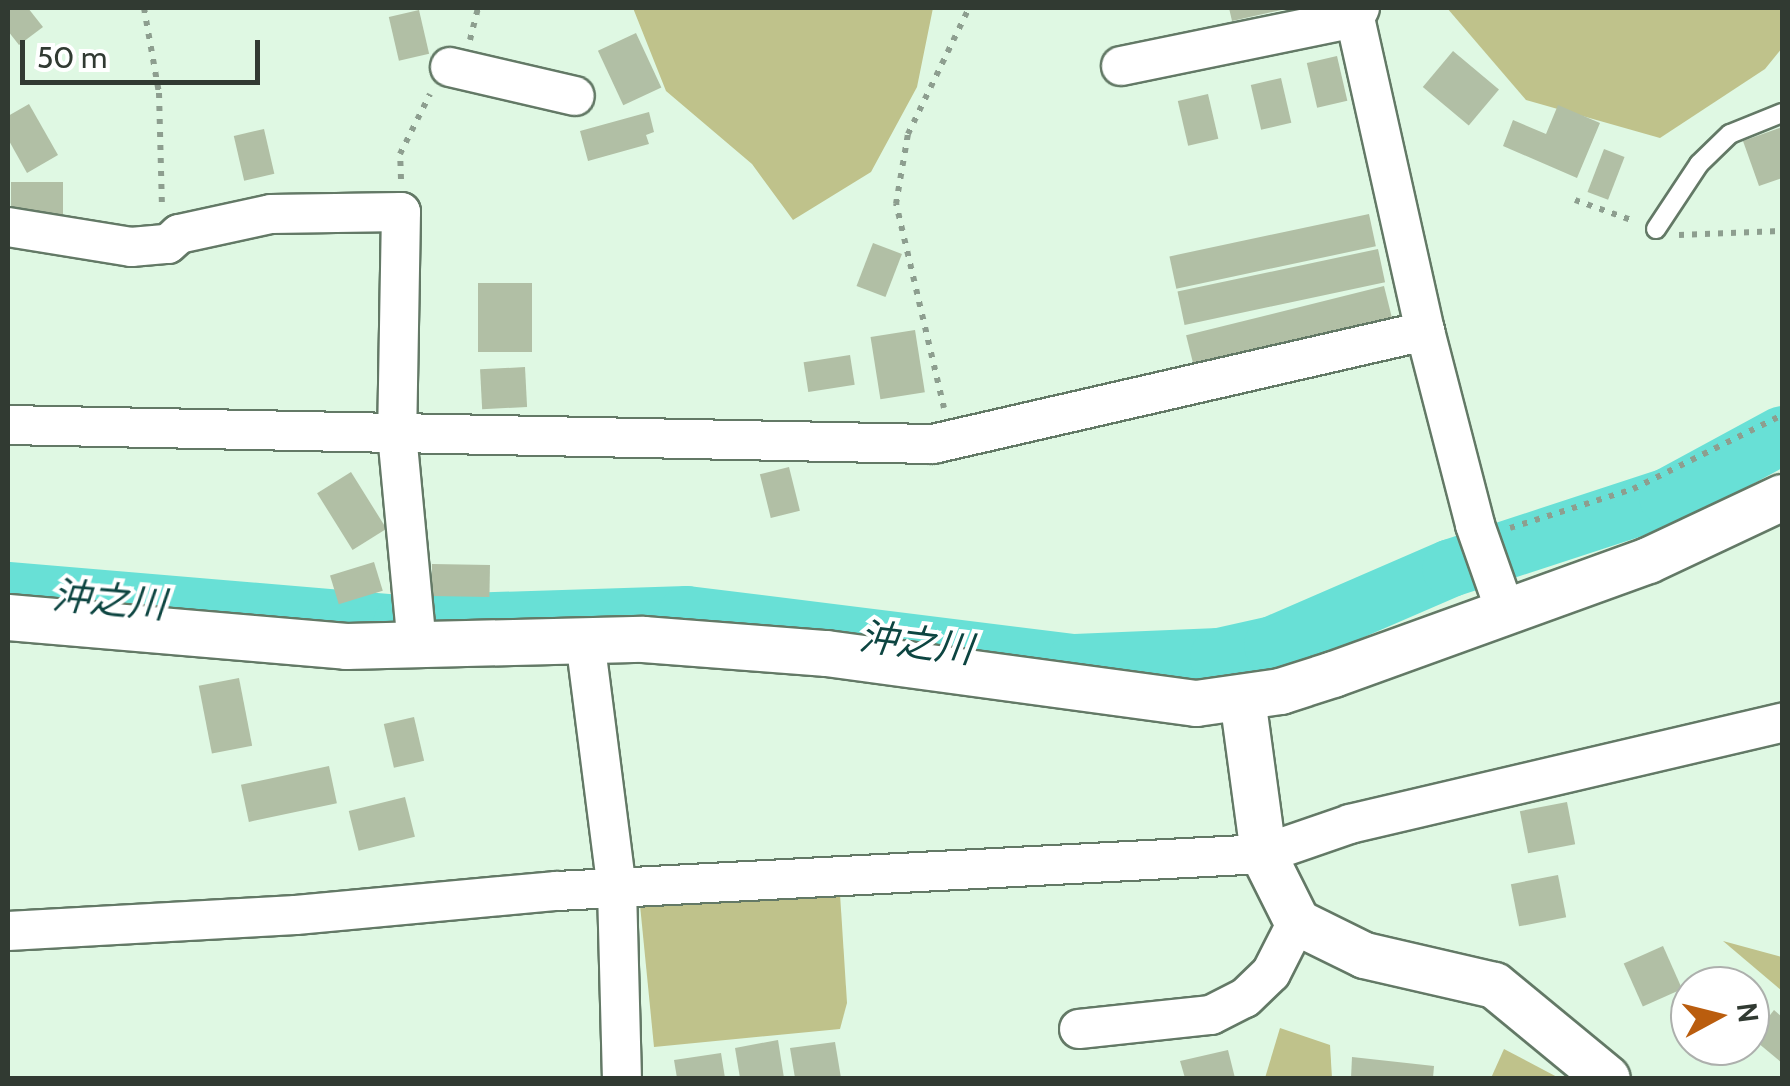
<!DOCTYPE html>
<html>
<head>
<meta charset="utf-8">
<style>
	body { margin:0 }
	#map { position:relative; width:1790px; height:1086px; overflow:hidden; background:#dff8e3; font-family:Cabin,"Noto Sans JP",sans-serif }
	div>[style] { position:absolute }
	[style*='--x'] { left:calc(var(--x)*1px); top:calc(var(--y)*1px); width:calc(var(--w)*1px); rotate:calc(var(--a)*1deg) }
	.green>* { inset:0; background:#bfc28b }
	.river>* { height:58px; margin:-29px; padding:0 29px; transform-origin:29px; border-radius:29px; background:#68e0d6 }
	.building>* { inset:0; background:#b1bfa5; transform-origin:0 0 }
	.path>* { height:6px; margin-top:-3px; transform-origin:0; background:repeating-linear-gradient(90deg,#8d9e8f 0 5px,transparent 0 13px) }
	.roads { filter:drop-shadow(2px 0 #637966) drop-shadow(-2px 0 #637966) drop-shadow(0 2px #637966) drop-shadow(0 -2px #637966) }
	.service>* { height:18px; margin:-9px; padding:0 9px; transform-origin:9px; border-radius:9px; background:#fff }
	.minor>* { height:38px; margin:-19px; padding:0 19px; transform-origin:19px; border-radius:19px; background:#fff }
	.tertiary>* { height:45px; margin:-22.5px; padding:0 22.5px; transform-origin:22.5px; border-radius:22.5px; background:#fff }
	span { translate:-50% -50%; white-space:nowrap; text-align:center; line-height:1.15; -webkit-text-stroke:8px #fff; paint-order:stroke }
	.water-label { font-size:38px; color:#0d4541; font-style:italic }
	.frame { position:absolute; inset:0; border:10px solid #313a32; pointer-events:none }
	.north { position:absolute; left:1670px; top:966px; width:100px; height:100px; box-sizing:border-box; background:#fff; border:2px solid #adb0ad; border-radius:50%; rotate:83deg; font-size:28px; font-weight:700; line-height:40px; text-align:center; color:#313a32 }
	.north::after { content:''; display:block; margin:auto; width:35px; height:45px; background:#ba5d0e; clip-path:polygon(50% 0,100% 100%,50% 72%,0 100%) }
	.scale { position:absolute; left:20px; top:40px; width:240px; height:45px; box-sizing:border-box; border:5px solid #313a32; border-top:0; padding-left:12px; font-size:30px; line-height:35px; white-space:nowrap; color:#313a32; -webkit-text-stroke:8px #fff; paint-order:stroke }
</style>
</head>
<body>
<div id="map">
	<div class="green">
		<i style="clip-path:polygon(633px 8px,933px 8px,917px 87px,871px 172px,793px 220px,752px 164px,666px 91px)"></i>
		<i style="clip-path:polygon(1447px 8px,1782px 8px,1782px 48px,1765px 69px,1660px 138px,1526px 100px)"></i>
		<i style="clip-path:polygon(840px 894px,847px 1003px,840px 1029px,654px 1047px,640px 905px)"></i>
		<i style="clip-path:polygon(1723px 941px,1782px 957px,1782px 991px)"></i>
		<i style="clip-path:polygon(1280px 1028px,1330px 1045px,1332px 1078px,1265px 1078px)"></i>
		<i style="clip-path:polygon(1504px 1049px,1559px 1078px,1491px 1078px)"></i>
	</div>
	<div class="river">
		<i style="--x:8;--y:591;--w:395;--a:4.8"></i>
		<i style="--x:402;--y:624;--w:285;--a:-1.8"></i>
		<i style="--x:687;--y:615;--w:391;--a:7.1"></i>
		<i style="--x:1075;--y:663;--w:144;--a:-2.4"></i>
		<i style="--x:1219;--y:657;--w:55;--a:-12.5"></i>
		<i style="--x:1273;--y:645;--w:194;--a:-23.4"></i>
		<i style="--x:1451;--y:568;--w:228;--a:-18.1"></i>
		<i style="--x:1668;--y:497;--w:130;--a:-28.5"></i>
	</div>
	<div class="building">
		<i style="clip-path:polygon(8px 8px,28px 8px,43px 27px,19px 45px,8px 31px)"></i>
		<i style="clip-path:polygon(1229px 8px,1286px 8px,1286px 9px,1232px 21px)"></i>
		<i style="left:419px;top:10px;width:45px;height:31px;rotate:77deg"></i>
		<i style="left:636px;top:33px;width:60px;height:42px;rotate:65deg"></i>
		<i style="left:1453px;top:51px;width:60px;height:47px;rotate:40deg"></i>
		<i style="left:1337px;top:56px;width:46px;height:31px;rotate:77deg"></i>
		<i style="left:1281px;top:78px;width:46px;height:31px;rotate:77deg"></i>
		<i style="left:1208px;top:94px;width:46px;height:31px;rotate:77deg"></i>
		<i style="clip-path:polygon(29px 104px,58px 155px,27px 173px,8px 139px,8px 116px)"></i>
		<i style="clip-path:polygon(1558px 105px,1600px 123px,1577px 178px,1503px 146px,1513px 120px,1546px 134px)"></i>
		<i style="clip-path:polygon(649px 112px,654px 132px,646px 135px,649px 144px,588px 161px,580px 131px)"></i>
		<i style="clip-path:polygon(1782px 127px,1782px 178px,1759px 186px,1743px 141px)"></i>
		<i style="left:264px;top:129px;width:46px;height:31px;rotate:77deg"></i>
		<i style="left:1604px;top:149px;width:22px;height:46px;rotate:21deg"></i>
		<i style="left:63px;top:182px;width:32px;height:52px;rotate:90deg"></i>
		<i style="left:1369px;top:214px;width:33px;height:204px;rotate:78deg"></i>
		<i style="left:873px;top:243px;width:31px;height:46px;rotate:21deg"></i>
		<i style="left:1378px;top:249px;width:34px;height:205px;rotate:78deg"></i>
		<i style="left:478px;top:283px;width:54px;height:69px"></i>
		<i style="left:1384px;top:286px;width:33px;height:204px;rotate:76deg"></i>
		<i style="left:915px;top:330px;width:63px;height:45px;rotate:81deg"></i>
		<i style="left:850px;top:355px;width:30px;height:47px;rotate:81deg"></i>
		<i style="left:525px;top:367px;width:40px;height:45px;rotate:87deg"></i>
		<i style="left:789px;top:467px;width:45px;height:30px;rotate:76deg"></i>
		<i style="left:351px;top:472px;width:67px;height:40px;rotate:58deg"></i>
		<i style="left:374px;top:562px;width:30px;height:46px;rotate:73deg"></i>
		<i style="left:432px;top:564px;width:58px;height:32px;rotate:1deg"></i>
		<i style="left:239px;top:678px;width:69px;height:41px;rotate:79deg"></i>
		<i style="left:414px;top:717px;width:45px;height:31px;rotate:77deg"></i>
		<i style="left:329px;top:766px;width:38px;height:90px;rotate:78deg"></i>
		<i style="left:405px;top:797px;width:41px;height:58px;rotate:76deg"></i>
		<i style="left:1567px;top:802px;width:43px;height:48px;rotate:79deg"></i>
		<i style="left:1558px;top:875px;width:43px;height:48px;rotate:79deg"></i>
		<i style="left:1663px;top:946px;width:47px;height:43px;rotate:66deg"></i>
		<i style="clip-path:polygon(1750px 987px,1763px 1001px,1750px 1014px)"></i>
		<i style="clip-path:polygon(1774px 1010px,1782px 1017px,1782px 1063px,1752px 1038px)"></i>
		<i style="clip-path:polygon(778px 1040px,784px 1078px,740px 1078px,735px 1048px)"></i>
		<i style="clip-path:polygon(835px 1042px,841px 1078px,795px 1078px,790px 1048px)"></i>
		<i style="clip-path:polygon(1228px 1050px,1235px 1078px,1185px 1078px,1180px 1061px)"></i>
		<i style="clip-path:polygon(721px 1053px,725px 1078px,677px 1078px,674px 1060px)"></i>
		<i style="clip-path:polygon(1352px 1057px,1434px 1066px,1433px 1078px,1351px 1078px)"></i>
	</div>
	<div class="path">
		<i style="--x:144;--y:8;--w:86;--a:80"></i>
		<i style="--x:159;--y:93;--w:112;--a:88.5"></i>
		<i style="--x:470;--y:40;--w:33;--a:-76"></i>
		<i style="--x:401;--y:179;--w:25;--a:-92"></i>
		<i style="--x:400;--y:154;--w:67;--a:-63.4"></i>
		<i style="--x:1575;--y:200;--w:63;--a:19.6"></i>
		<i style="--x:1679;--y:235;--w:103;--a:-2.2"></i>
		<i style="--x:944;--y:408;--w:210;--a:-103.2"></i>
		<i style="--x:896;--y:204;--w:71;--a:-80.3"></i>
		<i style="--x:908;--y:134;--w:140;--a:-64.2"></i>
		<i style="--x:1510;--y:528;--w:129;--a:-17.6"></i>
		<i style="--x:1633;--y:489;--w:166;--a:-26.4"></i>
	</div>
	<div class="roads">
		<div class="service">
			<i style="--x:1656;--y:229;--w:78;--a:-56.5"></i>
			<i style="--x:1699;--y:164;--w:43;--a:-44.1"></i>
			<i style="--x:1730;--y:134;--w:56;--a:-22"></i>
		</div>
		<div class="minor">
			<i style="--x:1360;--y:8;--w:11;--a:117"></i>
			<i style="--x:1355;--y:18;--w:321;--a:77.4"></i>
			<i style="--x:1425;--y:331;--w:200;--a:75.5"></i>
			<i style="--x:1475;--y:525;--w:90;--a:70.6"></i>
			<i style="--x:1121;--y:66;--w:239;--a:-11.6"></i>
			<i style="--x:450;--y:67;--w:128;--a:13.1"></i>
			<i style="--x:8;--y:227;--w:125;--a:9.2"></i>
			<i style="--x:131;--y:247;--w:37;--a:-5"></i>
			<i style="--x:168;--y:244;--w:15;--a:-42"></i>
			<i style="--x:179;--y:234;--w:94;--a:-12.3"></i>
			<i style="--x:271;--y:214;--w:130;--a:-0.9"></i>
			<i style="--x:401;--y:212;--w:222;--a:91"></i>
			<i style="--x:397;--y:434;--w:213;--a:84.6"></i>
			<i style="--x:8;--y:425;--w:925;--a:1.18"></i>
			<i style="--x:933;--y:444;--w:505;--a:-12.94"></i>
			<i style="--x:585;--y:640;--w:251;--a:82.7"></i>
			<i style="--x:617;--y:889;--w:189;--a:88.5"></i>
			<i style="--x:8;--y:931;--w:288;--a:-3.2"></i>
			<i style="--x:296;--y:915;--w:262;--a:-5.3"></i>
			<i style="--x:557;--y:891;--w:707;--a:-3"></i>
			<i style="--x:1263;--y:854;--w:92;--a:-19"></i>
			<i style="--x:1350;--y:824;--w:444;--a:-13.2"></i>
			<i style="--x:1079;--y:1029;--w:133;--a:-6.1"></i>
			<i style="--x:1211;--y:1015;--w:38;--a:-27"></i>
			<i style="--x:1245;--y:998;--w:36;--a:-44"></i>
			<i style="--x:1271;--y:973;--w:57;--a:-63"></i>
		</div>
		<div class="tertiary">
			<i style="--x:8;--y:617;--w:339;--a:4.9"></i>
			<i style="--x:346;--y:646;--w:297;--a:-1.4"></i>
			<i style="--x:643;--y:639;--w:184;--a:4.4"></i>
			<i style="--x:826;--y:653;--w:373;--a:7.7"></i>
			<i style="--x:1196;--y:703;--w:85;--a:-8.1"></i>
			<i style="--x:1280;--y:691;--w:56;--a:-17.8"></i>
			<i style="--x:1333;--y:674;--w:335;--a:-19.9"></i>
			<i style="--x:1648;--y:560;--w:148;--a:-25.2"></i>
			<i style="--x:1242;--y:698;--w:157;--a:82.3"></i>
			<i style="--x:1263;--y:854;--w:76;--a:63.4"></i>
			<i style="--x:1297;--y:922;--w:75;--a:26.2"></i>
			<i style="--x:1364;--y:955;--w:133;--a:13"></i>
			<i style="--x:1494;--y:985;--w:146;--a:39.5"></i>
		</div>
	</div>
	<div class="water-label">
		<span style="left:109px;top:600px;rotate:5deg">沖之川</span>
		<span style="left:916px;top:643px;rotate:7deg">沖之川</span>
	</div>
	<div class="frame"></div>
	<div class="north">N</div>
	<div class="scale">50 m</div>
</div>
</body>
</html>
